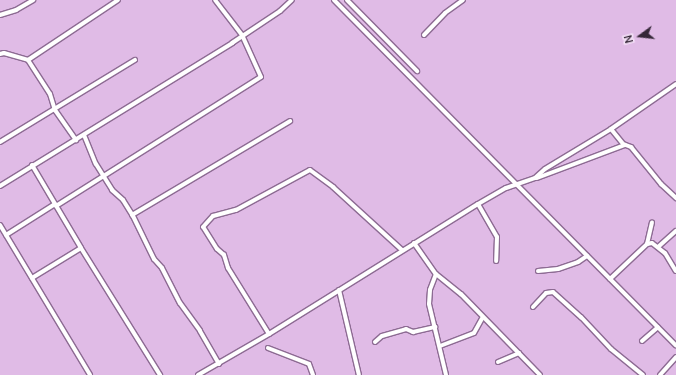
<!DOCTYPE html>
<html>
<head>
<meta charset="utf-8">
<style>
	body { margin:0 }
	#map { position:relative; width:676px; height:375px; overflow:hidden; background:#e0bbe6; font-family:Manrope,sans-serif }
	div>[style] { position:absolute }
	[style*='--x'] { left:calc(var(--x)*1px); top:calc(var(--y)*1px); width:calc(var(--w)*1px); rotate:calc(var(--a)*1deg) }
	.roads { filter:drop-shadow(1px 0 #8d6b93) drop-shadow(-1px 0 #8d6b93) drop-shadow(0 1px #8d6b93) drop-shadow(0 -1px #8d6b93) }
	.minor>* { height:4px; margin:-2px; padding:0 2px; transform-origin:2px; border-radius:2px; background:#fff }
	span { translate:-50% -50%; white-space:nowrap; text-align:center; line-height:1.15; -webkit-text-stroke:3.5px #f6e3f9; paint-order:stroke }
	.north { position:absolute; left:620px; top:16px; width:40px; height:40px; -webkit-text-stroke:3px #f6e3f9; paint-order:stroke; rotate:255deg; font-size:11px; font-weight:700; line-height:16px; text-align:center; color:#352738 }
	.north::after { content:''; display:block; margin:auto; width:14px; height:18px; background:#352738; clip-path:polygon(50% 0,100% 100%,50% 72%,0 100%) }
</style>
</head>
<body>
<div id="map">
	<div class="roads">
		<div class="minor">
			<i style="--x:334;--y:0;--w:486;--a:45.3"></i>
			<i style="--x:347;--y:0;--w:100;--a:45.4"></i>
			<i style="--x:0;--y:15;--w:17;--a:-17"></i>
			<i style="--x:16;--y:10;--w:20;--a:-30"></i>
			<i style="--x:424;--y:35;--w:30;--a:-46"></i>
			<i style="--x:445;--y:13;--w:22;--a:-36"></i>
			<i style="--x:0;--y:54;--w:4;--a:-14"></i>
			<i style="--x:4;--y:53;--w:25;--a:16"></i>
			<i style="--x:28;--y:60;--w:40;--a:57.1"></i>
			<i style="--x:50;--y:94;--w:17;--a:73"></i>
			<i style="--x:55;--y:110;--w:37;--a:55"></i>
			<i style="--x:28;--y:60;--w:108;--a:-33.7"></i>
			<i style="--x:611;--y:129;--w:19;--a:51"></i>
			<i style="--x:623;--y:144;--w:9;--a:21"></i>
			<i style="--x:631;--y:147;--w:48;--a:51"></i>
			<i style="--x:661;--y:184;--w:21;--a:43"></i>
			<i style="--x:84;--y:135;--w:31;--a:68"></i>
			<i style="--x:96;--y:164;--w:31;--a:58"></i>
			<i style="--x:112;--y:190;--w:15;--a:42"></i>
			<i style="--x:123;--y:200;--w:19;--a:58"></i>
			<i style="--x:133;--y:216;--w:48;--a:64"></i>
			<i style="--x:154;--y:259;--w:12;--a:48"></i>
			<i style="--x:162;--y:268;--w:39;--a:63"></i>
			<i style="--x:180;--y:303;--w:34;--a:54"></i>
			<i style="--x:200;--y:331;--w:38;--a:60"></i>
			<i style="--x:0;--y:142;--w:158;--a:-31.3"></i>
			<i style="--x:32;--y:165;--w:96;--a:59.4"></i>
			<i style="--x:81;--y:248;--w:150;--a:58.1"></i>
			<i style="--x:537;--y:178;--w:94;--a:-20.6"></i>
			<i style="--x:0;--y:186;--w:273;--a:-31.6"></i>
			<i style="--x:232;--y:43;--w:58;--a:-33.7"></i>
			<i style="--x:280;--y:11;--w:16;--a:-43"></i>
			<i style="--x:478;--y:204;--w:38;--a:60"></i>
			<i style="--x:497;--y:237;--w:24;--a:92"></i>
			<i style="--x:56;--y:206;--w:242;--a:-32.2"></i>
			<i style="--x:261;--y:77;--w:46;--a:-114.3"></i>
			<i style="--x:242;--y:35;--w:44;--a:-127.6"></i>
			<i style="--x:132;--y:215;--w:184;--a:-30.7"></i>
			<i style="--x:0;--y:225;--w:175;--a:59"></i>
			<i style="--x:6;--y:235;--w:58;--a:-32.3"></i>
			<i style="--x:414;--y:243;--w:38;--a:55"></i>
			<i style="--x:436;--y:274;--w:32;--a:39"></i>
			<i style="--x:461;--y:294;--w:113;--a:45.7"></i>
			<i style="--x:647;--y:244;--w:22;--a:-77"></i>
			<i style="--x:658;--y:247;--w:24;--a:-42"></i>
			<i style="--x:538;--y:271;--w:20;--a:-6"></i>
			<i style="--x:558;--y:269;--w:21;--a:-19"></i>
			<i style="--x:578;--y:262;--w:11;--a:-34"></i>
			<i style="--x:436;--y:274;--w:17;--a:111"></i>
			<i style="--x:430;--y:290;--w:14;--a:94"></i>
			<i style="--x:429;--y:304;--w:73;--a:76.5"></i>
			<i style="--x:32;--y:278;--w:57;--a:-31.5"></i>
			<i style="--x:610;--y:279;--w:51;--a:-43.4"></i>
			<i style="--x:647;--y:244;--w:5;--a:-11"></i>
			<i style="--x:652;--y:243;--w:16;--a:38"></i>
			<i style="--x:665;--y:253;--w:21;--a:59"></i>
			<i style="--x:339;--y:290;--w:87;--a:76.8"></i>
			<i style="--x:533;--y:307;--w:19;--a:-47"></i>
			<i style="--x:546;--y:293;--w:7;--a:-8"></i>
			<i style="--x:553;--y:292;--w:38;--a:42"></i>
			<i style="--x:581;--y:317;--w:44;--a:46.8"></i>
			<i style="--x:611;--y:349;--w:41;--a:39.1"></i>
			<i style="--x:269;--y:334;--w:78;--a:-121.8"></i>
			<i style="--x:228;--y:268;--w:14;--a:-107"></i>
			<i style="--x:224;--y:255;--w:9;--a:-139"></i>
			<i style="--x:217;--y:249;--w:26;--a:-122"></i>
			<i style="--x:203;--y:227;--w:15;--a:-48"></i>
			<i style="--x:213;--y:216;--w:24;--a:-15"></i>
			<i style="--x:236;--y:210;--w:84;--a:-28.4"></i>
			<i style="--x:310;--y:170;--w:29;--a:36"></i>
			<i style="--x:333;--y:187;--w:93;--a:42.4"></i>
			<i style="--x:642;--y:341;--w:21;--a:-41"></i>
			<i style="--x:375;--y:342;--w:9;--a:-41"></i>
			<i style="--x:382;--y:336;--w:25;--a:-16"></i>
			<i style="--x:406;--y:329;--w:8;--a:23"></i>
			<i style="--x:413;--y:332;--w:23;--a:-13"></i>
			<i style="--x:440;--y:346;--w:36;--a:-21"></i>
			<i style="--x:474;--y:333;--w:18;--a:-61"></i>
			<i style="--x:268;--y:348;--w:44;--a:21.3"></i>
			<i style="--x:309;--y:364;--w:12;--a:70"></i>
			<i style="--x:498;--y:362;--w:23;--a:-23"></i>
			<i style="--x:198;--y:375;--w:82;--a:-30"></i>
			<i style="--x:269;--y:334;--w:246;--a:-31.9"></i>
			<i style="--x:478;--y:204;--w:32;--a:-30"></i>
			<i style="--x:506;--y:188;--w:31;--a:-19"></i>
			<i style="--x:535;--y:178;--w:13;--a:-42"></i>
			<i style="--x:545;--y:169;--w:77;--a:-31.2"></i>
			<i style="--x:611;--y:129;--w:79;--a:-34.7"></i>
			<i style="--x:660;--y:375;--w:24;--a:-48"></i>
		</div>
	</div>
	<div class="north">N</div>
</div>
</body>
</html>
